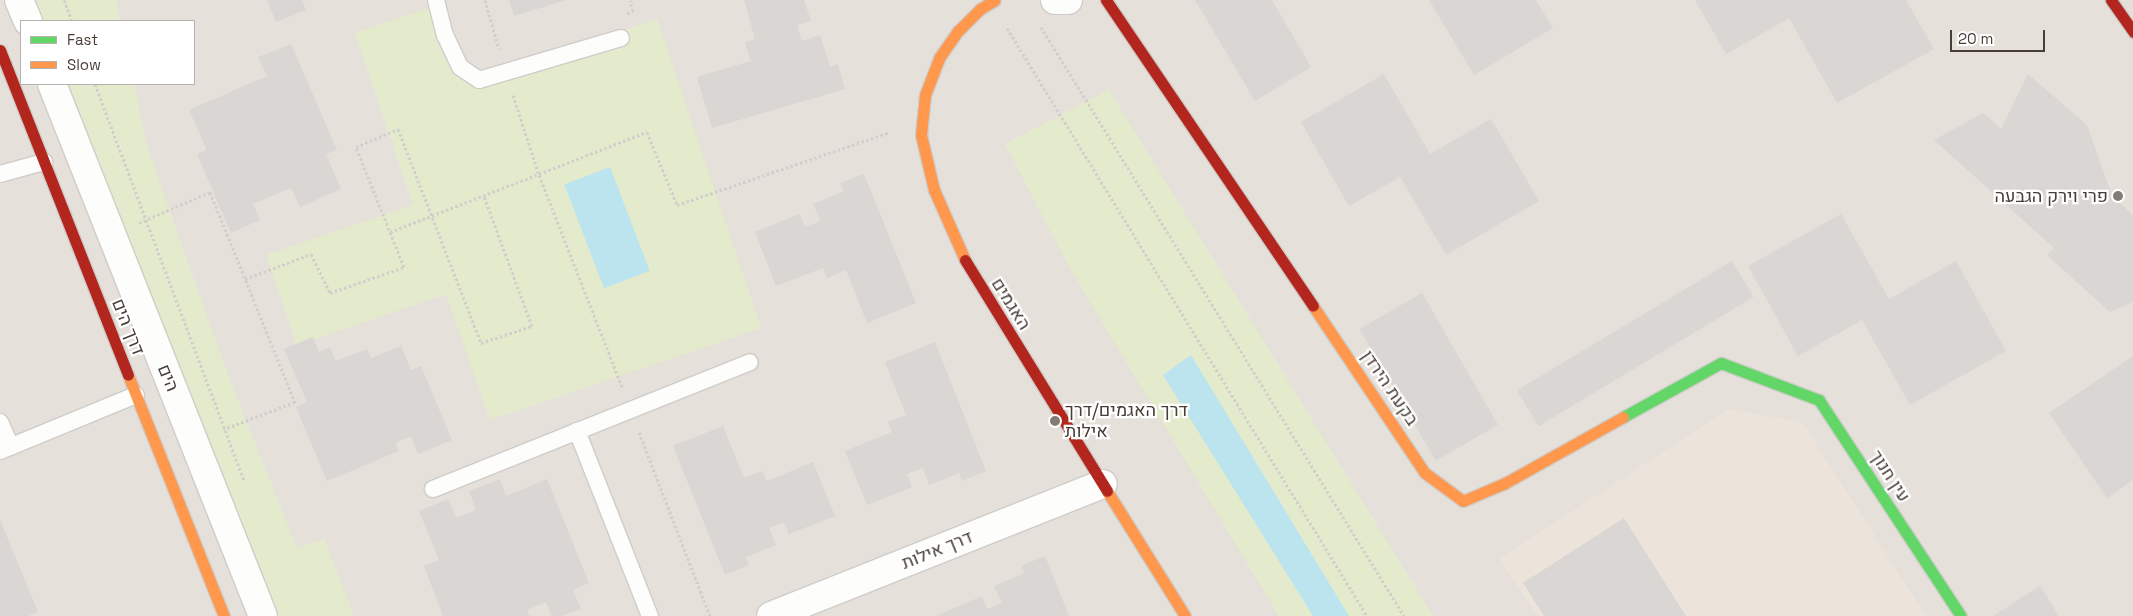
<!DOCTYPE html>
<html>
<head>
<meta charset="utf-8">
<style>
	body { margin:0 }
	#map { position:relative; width:2133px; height:616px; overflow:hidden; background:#f1efec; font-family:"Space Grotesk",Heebo,sans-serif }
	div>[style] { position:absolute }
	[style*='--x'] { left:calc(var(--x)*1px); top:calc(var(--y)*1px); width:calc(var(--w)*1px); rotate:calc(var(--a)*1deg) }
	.residential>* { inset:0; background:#e5e0d9 }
	.education>* { inset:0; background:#ece4db }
	.green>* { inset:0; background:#e4ebcc }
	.water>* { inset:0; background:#bce4ef; transform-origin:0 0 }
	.building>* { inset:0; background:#d9d6d3; transform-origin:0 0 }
	.path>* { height:3px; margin-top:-1.5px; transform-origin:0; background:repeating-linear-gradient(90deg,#d2cecb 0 2.5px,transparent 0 5px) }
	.roads { filter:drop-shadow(1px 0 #cfccc9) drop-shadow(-1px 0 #cfccc9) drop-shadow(0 1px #cfccc9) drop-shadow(0 -1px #cfccc9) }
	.lane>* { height:16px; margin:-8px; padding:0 8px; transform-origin:8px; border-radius:8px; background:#fdfdfc }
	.street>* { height:28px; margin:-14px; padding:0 14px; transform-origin:14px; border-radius:14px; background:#fdfdfc }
	.fast>* { height:11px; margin:-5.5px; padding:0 5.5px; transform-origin:5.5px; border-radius:5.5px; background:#63d668 }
	.slow>* { height:11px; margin:-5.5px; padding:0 5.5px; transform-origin:5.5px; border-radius:5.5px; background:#ff974d }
	.jam>* { height:11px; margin:-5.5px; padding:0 5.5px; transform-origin:5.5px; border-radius:5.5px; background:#b3261e }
	.dots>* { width:14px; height:14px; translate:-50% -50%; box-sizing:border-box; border:2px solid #fff; border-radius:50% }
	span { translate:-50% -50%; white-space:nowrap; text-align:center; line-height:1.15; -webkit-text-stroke:4.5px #fff; paint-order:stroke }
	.poi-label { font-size:18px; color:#483e37 }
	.right { translate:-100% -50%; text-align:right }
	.left { translate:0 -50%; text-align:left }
	.street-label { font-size:18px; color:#483e37 }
	.legend { position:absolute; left:20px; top:20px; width:175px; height:65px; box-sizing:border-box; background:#fff; border:1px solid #b6b2af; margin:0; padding:6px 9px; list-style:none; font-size:15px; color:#483e37 }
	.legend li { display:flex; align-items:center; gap:10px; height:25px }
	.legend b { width:25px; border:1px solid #b6b2af }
	.scale { position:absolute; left:1950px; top:30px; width:95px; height:22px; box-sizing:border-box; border:2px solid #483e37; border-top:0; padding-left:6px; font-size:15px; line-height:18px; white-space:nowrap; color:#483e37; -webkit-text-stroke:4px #fff; paint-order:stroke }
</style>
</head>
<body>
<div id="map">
	<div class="residential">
		<i style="clip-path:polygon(evenodd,0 0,2133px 0,2133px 616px,0 616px,0 0,21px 21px,194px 21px,194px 84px,21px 84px,21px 21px)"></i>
	</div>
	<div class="education">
		<i style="clip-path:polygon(1728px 409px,1802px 422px,1926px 616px,1537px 616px,1500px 559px)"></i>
	</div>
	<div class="green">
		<i style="clip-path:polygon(35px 0,116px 0,120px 21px,43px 21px)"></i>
		<i style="clip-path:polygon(440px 4px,467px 84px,657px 19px,761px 328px,490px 420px,446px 294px,297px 345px,266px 255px,413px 205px,355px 33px)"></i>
		<i style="clip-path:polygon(67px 84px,134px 84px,147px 146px,188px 263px,230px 380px,297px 548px,324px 539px,354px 616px,271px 616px)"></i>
		<i style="clip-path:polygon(1109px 90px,1433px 616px,1279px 616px,1072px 272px,1005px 144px)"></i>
	</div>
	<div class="water">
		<i style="left:610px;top:167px;width:111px;height:49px;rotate:69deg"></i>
		<i style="clip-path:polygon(1191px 355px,1349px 616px,1313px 616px,1163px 375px)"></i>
	</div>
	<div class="building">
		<i style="clip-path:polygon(267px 0,302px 0,306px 10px,276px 22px)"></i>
		<i style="clip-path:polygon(509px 0,566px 0,514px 16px)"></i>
		<i style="clip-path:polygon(744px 0,804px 0,811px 21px,797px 25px,802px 41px,820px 35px,830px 67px,838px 64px,845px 89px,712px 128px,697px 77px,751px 61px,745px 42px,755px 39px)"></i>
		<i style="clip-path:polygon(1195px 0,1272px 0,1311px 67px,1255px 101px)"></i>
		<i style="clip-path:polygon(1429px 0,1536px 0,1553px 28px,1474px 75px)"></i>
		<i style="clip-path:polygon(1695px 0,1906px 0,1934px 49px,1837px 103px,1789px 18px,1726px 54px)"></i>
		<i style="clip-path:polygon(291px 44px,337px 150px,326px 154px,341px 189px,300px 207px,291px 188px,253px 204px,260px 220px,231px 233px,197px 154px,207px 150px,189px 110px,267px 76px,258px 57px)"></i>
		<i style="clip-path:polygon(1384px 74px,1430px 154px,1491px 119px,1539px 201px,1446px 255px,1400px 177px,1349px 206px,1301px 122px)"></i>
		<i style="clip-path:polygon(2028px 74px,2087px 125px,2111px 193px,2133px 216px,2133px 302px,2110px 312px,2047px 255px,2054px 248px,1934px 140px,1983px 113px,2001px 129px)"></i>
		<i style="clip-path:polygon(864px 174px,916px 303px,867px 323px,846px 270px,827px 278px,823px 268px,776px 286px,755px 232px,800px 214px,805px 227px,821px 221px,813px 204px,844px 191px,840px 183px)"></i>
		<i style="clip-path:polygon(1841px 214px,1889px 299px,1956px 261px,2006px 351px,1910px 405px,1862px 320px,1798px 356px,1748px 266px)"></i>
		<i style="left:1732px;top:261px;width:42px;height:251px;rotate:59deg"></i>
		<i style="left:1422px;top:293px;width:152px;height:72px;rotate:60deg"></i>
		<i style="clip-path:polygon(313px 337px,319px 352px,330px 347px,336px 361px,367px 349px,371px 358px,401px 346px,411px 370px,421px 366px,452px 440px,418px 454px,411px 436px,395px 443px,399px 451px,327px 481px,296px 407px,307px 402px,284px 349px)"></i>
		<i style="clip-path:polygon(935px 342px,986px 471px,962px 481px,959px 473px,929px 485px,923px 468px,907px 474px,912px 487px,867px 505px,845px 451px,892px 432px,888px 422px,906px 415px,885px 362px)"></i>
		<i style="clip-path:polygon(2133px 356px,2133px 480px,2107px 498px,2049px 413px)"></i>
		<i style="clip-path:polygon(723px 426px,744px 478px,762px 471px,767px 481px,813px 462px,835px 516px,789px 534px,784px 522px,769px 528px,776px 545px,746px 557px,749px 565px,725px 575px,673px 446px)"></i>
		<i style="clip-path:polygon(500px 479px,506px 496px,547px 479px,589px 583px,573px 590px,581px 609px,562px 616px,552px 616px,546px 602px,527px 610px,530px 616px,443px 616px,424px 566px,439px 560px,419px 511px,448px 499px,456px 518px,476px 510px,469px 491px)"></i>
		<i style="clip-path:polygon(1624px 518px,1686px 616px,1544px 616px,1523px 583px)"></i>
		<i style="clip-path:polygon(0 520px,38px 612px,28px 616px,0 616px)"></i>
		<i style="clip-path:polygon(1045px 556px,1069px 616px,936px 616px,982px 596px,987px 609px,1002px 603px,994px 586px,1025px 573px,1021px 566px)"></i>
		<i style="clip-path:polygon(2040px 586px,2059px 616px,1993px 616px)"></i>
	</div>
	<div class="path">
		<i style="--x:64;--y:0;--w:22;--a:69"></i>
		<i style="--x:485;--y:0;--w:51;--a:74.1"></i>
		<i style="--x:627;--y:13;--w:6;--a:-18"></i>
		<i style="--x:633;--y:11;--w:11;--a:-105"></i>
		<i style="--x:1041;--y:27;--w:692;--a:58.35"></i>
		<i style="--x:1007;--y:28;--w:689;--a:58.52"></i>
		<i style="--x:95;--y:84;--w:423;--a:69.4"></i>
		<i style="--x:513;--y:95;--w:84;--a:72"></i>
		<i style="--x:539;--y:175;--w:228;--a:68.6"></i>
		<i style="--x:139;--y:223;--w:77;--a:-23.6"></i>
		<i style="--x:210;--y:192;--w:227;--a:68"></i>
		<i style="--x:295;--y:402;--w:76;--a:159.2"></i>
		<i style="--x:390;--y:232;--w:276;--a:-21.3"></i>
		<i style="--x:647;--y:132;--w:79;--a:67.7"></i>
		<i style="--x:677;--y:205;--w:225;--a:-18.9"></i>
		<i style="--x:245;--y:279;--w:71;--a:-20.7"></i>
		<i style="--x:311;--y:254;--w:43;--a:64"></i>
		<i style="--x:330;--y:293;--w:78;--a:-19.4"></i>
		<i style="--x:404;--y:267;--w:129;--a:-111.8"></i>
		<i style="--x:356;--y:147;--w:46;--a:-23.2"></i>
		<i style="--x:398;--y:129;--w:230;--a:68.8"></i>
		<i style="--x:481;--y:343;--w:54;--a:-18.4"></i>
		<i style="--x:532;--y:326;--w:139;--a:-110.3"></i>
		<i style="--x:639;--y:432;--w:197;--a:68.9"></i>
	</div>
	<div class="roads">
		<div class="lane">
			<i style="--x:436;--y:0;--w:36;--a:76"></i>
			<i style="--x:445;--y:35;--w:35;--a:65"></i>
			<i style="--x:460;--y:67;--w:23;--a:34"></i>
			<i style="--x:479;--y:80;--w:148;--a:-16.5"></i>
			<i style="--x:0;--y:174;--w:46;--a:-15.3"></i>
			<i style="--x:0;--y:422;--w:27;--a:66"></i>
			<i style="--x:577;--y:431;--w:199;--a:68.5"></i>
			<i style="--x:0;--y:451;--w:147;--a:-22.4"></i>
			<i style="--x:433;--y:489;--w:341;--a:-21.8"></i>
		</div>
		<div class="street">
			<i style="--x:19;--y:0;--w:23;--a:67"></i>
			<i style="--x:1055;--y:0;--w:13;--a:0"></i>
			<i style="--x:52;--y:84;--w:572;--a:68.37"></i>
			<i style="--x:771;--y:616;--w:357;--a:-21.7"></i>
		</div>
		<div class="fast">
			<i style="--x:1623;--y:417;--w:112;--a:-28.9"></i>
			<i style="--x:1721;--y:363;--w:105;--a:20.7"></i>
			<i style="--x:1819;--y:400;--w:258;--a:56.7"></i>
		</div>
		<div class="slow">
			<i style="--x:965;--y:260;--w:77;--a:-113.9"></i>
			<i style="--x:934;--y:190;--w:57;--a:-103.3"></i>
			<i style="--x:921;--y:135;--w:40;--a:-84.3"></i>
			<i style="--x:925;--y:95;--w:40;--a:-69"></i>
			<i style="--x:939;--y:58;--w:33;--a:-55"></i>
			<i style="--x:958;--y:31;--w:31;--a:-45"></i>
			<i style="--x:980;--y:9;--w:17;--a:-31"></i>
			<i style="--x:1313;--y:306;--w:201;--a:56.2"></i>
			<i style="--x:1425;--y:473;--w:47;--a:36.4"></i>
			<i style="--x:1463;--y:501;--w:46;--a:-23.2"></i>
			<i style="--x:1505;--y:483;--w:135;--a:-29.2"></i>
			<i style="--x:128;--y:375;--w:259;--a:68.3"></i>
			<i style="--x:1107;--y:491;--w:147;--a:58"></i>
		</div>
		<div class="jam">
			<i style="--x:1106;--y:0;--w:369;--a:55.9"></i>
			<i style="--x:2111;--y:0;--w:39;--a:55"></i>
			<i style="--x:0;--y:50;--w:349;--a:68.5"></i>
			<i style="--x:965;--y:260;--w:271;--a:58.4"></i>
		</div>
	</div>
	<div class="dots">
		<i style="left:2118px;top:196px;background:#837c76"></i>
		<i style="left:1055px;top:421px;background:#837c76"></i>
	</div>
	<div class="poi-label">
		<span class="right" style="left:2108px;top:196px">פרי וירק הגבעה</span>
		<span class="left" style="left:1065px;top:421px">דרך האגמים/דרך<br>אילות</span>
	</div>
	<div class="street-label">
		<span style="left:1011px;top:304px;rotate:58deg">האגמים</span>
		<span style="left:128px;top:327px;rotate:68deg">דרך הים</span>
		<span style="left:168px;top:378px;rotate:68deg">הים</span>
		<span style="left:1390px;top:388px;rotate:56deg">בקעת הירדן</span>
		<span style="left:1890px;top:476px;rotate:57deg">עין חנוך</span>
		<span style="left:937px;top:550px;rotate:-22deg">דרך אילות</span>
	</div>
	<ul class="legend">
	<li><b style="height:6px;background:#63d668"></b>Fast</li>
	<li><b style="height:6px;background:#ff974d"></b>Slow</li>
	</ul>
	<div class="scale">20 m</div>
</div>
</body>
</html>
